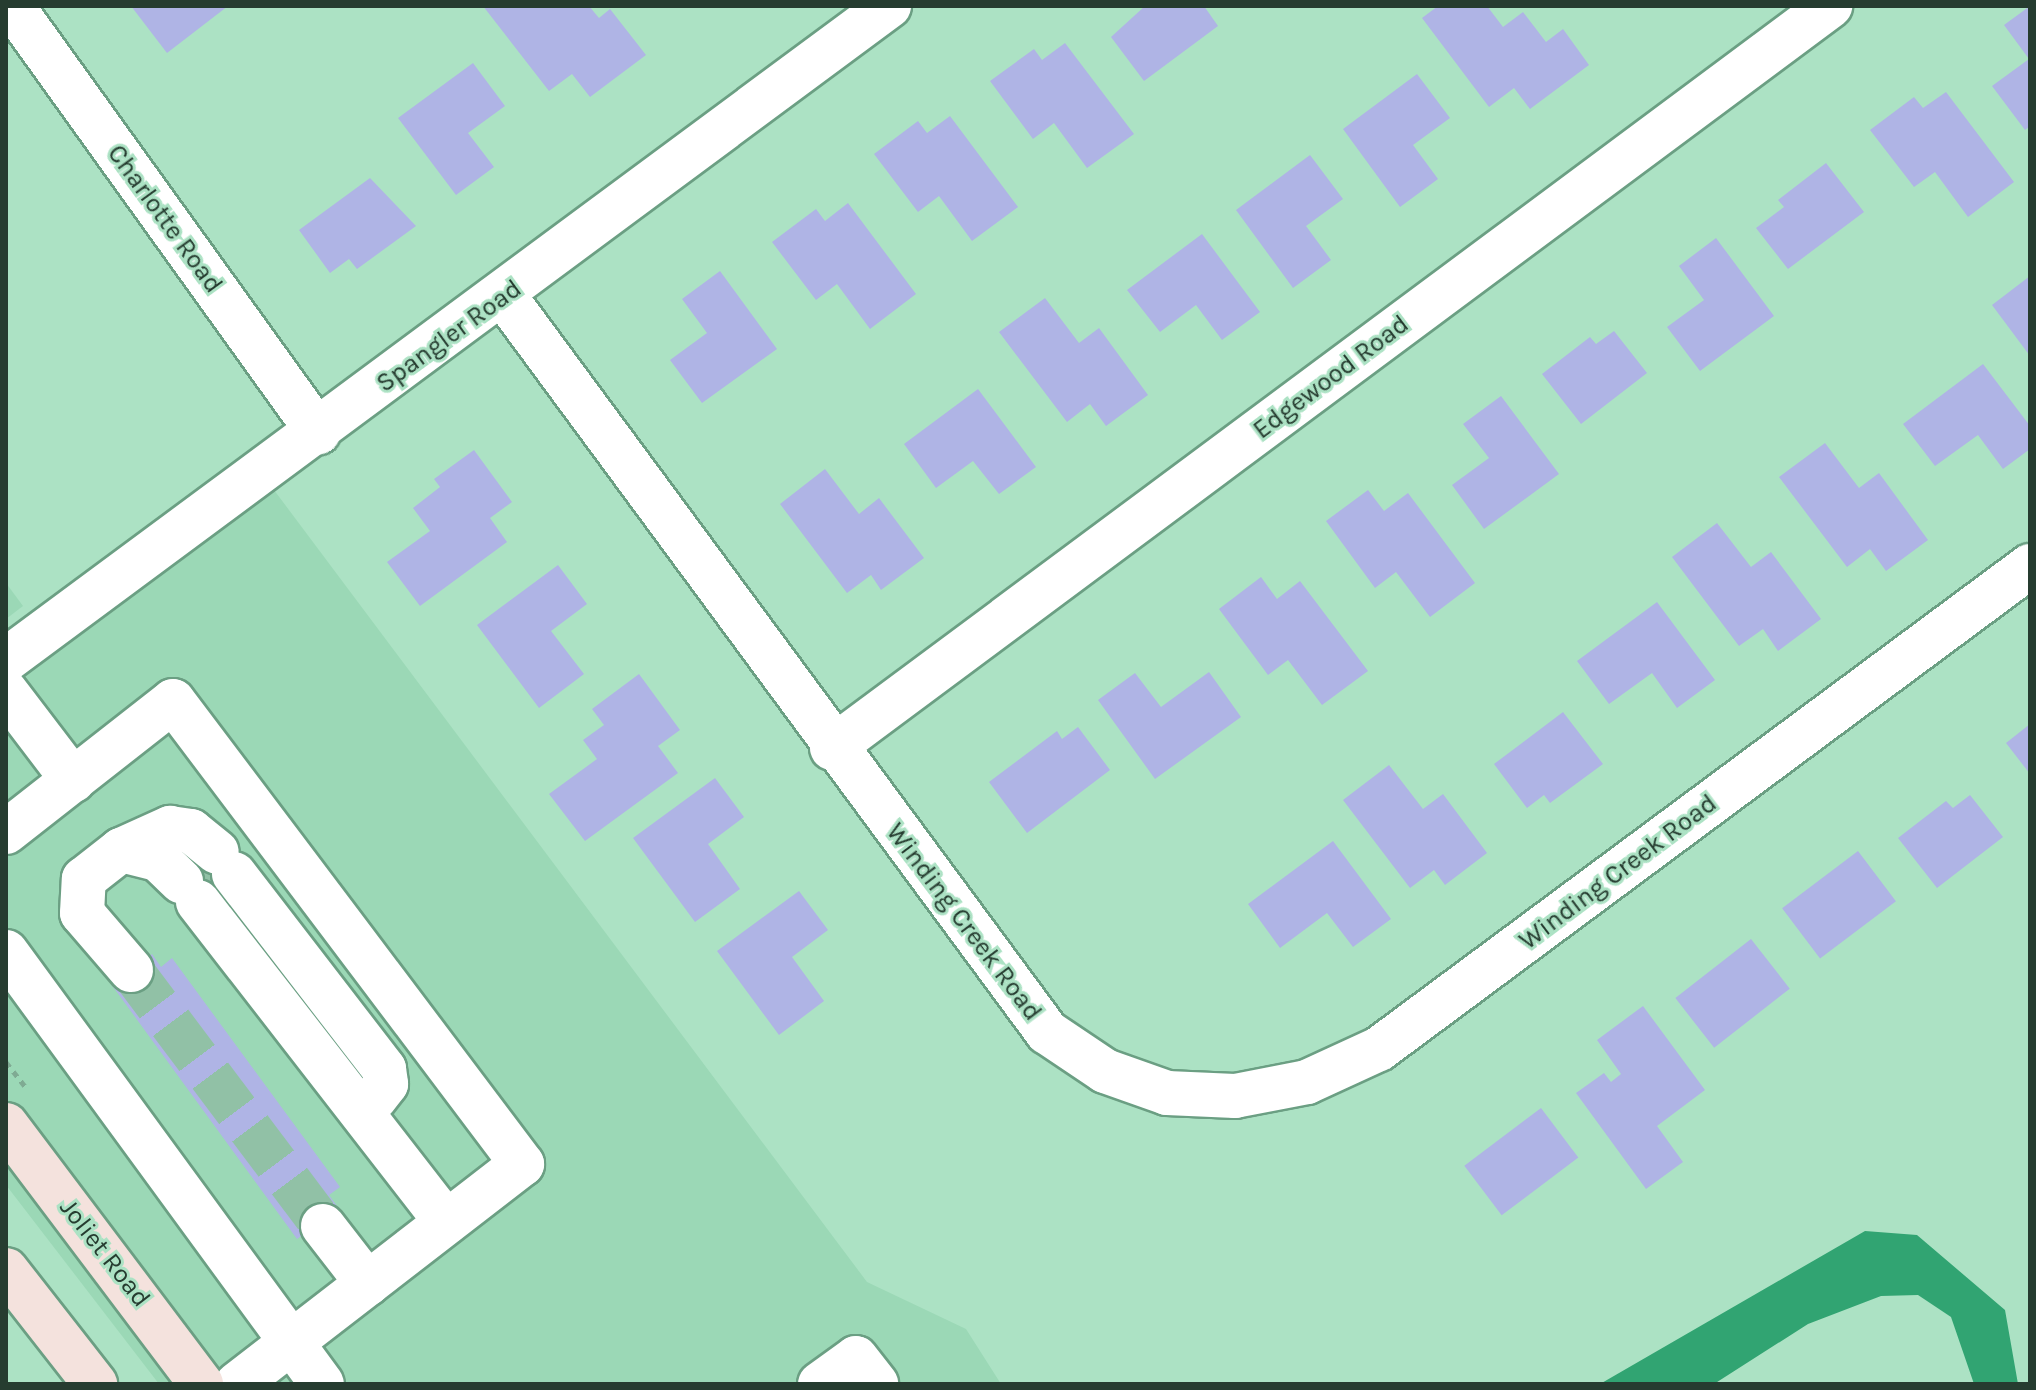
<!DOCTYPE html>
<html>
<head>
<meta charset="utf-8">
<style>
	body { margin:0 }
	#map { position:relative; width:2036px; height:1390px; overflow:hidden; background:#ace2c4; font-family:Karla,sans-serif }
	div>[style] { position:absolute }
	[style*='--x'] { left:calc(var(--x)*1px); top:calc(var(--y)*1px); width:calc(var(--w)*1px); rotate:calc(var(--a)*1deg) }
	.built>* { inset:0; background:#9bd8b6 }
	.water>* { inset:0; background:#31a472 }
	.building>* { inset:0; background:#afb4e5; transform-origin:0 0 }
	.minor-tunnel>* { height:44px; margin-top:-22px; transform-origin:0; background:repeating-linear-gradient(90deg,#91c1a6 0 44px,transparent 0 66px) }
	.path>* { height:5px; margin-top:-2.5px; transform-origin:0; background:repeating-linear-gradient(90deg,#7fab93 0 6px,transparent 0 12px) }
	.roads { filter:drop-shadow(2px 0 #6b9f83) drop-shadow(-2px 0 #6b9f83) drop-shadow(0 2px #6b9f83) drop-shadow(0 -2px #6b9f83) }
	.minor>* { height:44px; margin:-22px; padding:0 22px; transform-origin:22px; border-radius:22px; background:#fff }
	.major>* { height:44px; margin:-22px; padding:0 22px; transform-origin:22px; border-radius:22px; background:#f4e2dd }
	span { translate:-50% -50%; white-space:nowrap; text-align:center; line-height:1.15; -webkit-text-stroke:6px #ace2c4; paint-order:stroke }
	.street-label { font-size:26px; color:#263c30 }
	.frame { position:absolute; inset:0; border:8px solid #263c30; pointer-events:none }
</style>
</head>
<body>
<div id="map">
	<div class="built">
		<i style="clip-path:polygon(271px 486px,867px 1282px,966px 1329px,1001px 1384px,159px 1384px,6px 1185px,6px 690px)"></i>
		<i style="clip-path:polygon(6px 583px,23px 606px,6px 619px)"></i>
	</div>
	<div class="water">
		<i style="clip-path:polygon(1865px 1231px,1917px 1235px,2005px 1310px,2018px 1384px,1974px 1384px,1951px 1317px,1918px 1295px,1881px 1296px,1808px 1324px,1714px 1384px,1600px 1384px)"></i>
	</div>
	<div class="building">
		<i style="clip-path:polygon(131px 6px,228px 6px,167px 53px)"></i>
		<i style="clip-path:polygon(483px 6px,589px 6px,599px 18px,610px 9px,646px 55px,590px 97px,572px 74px,549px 91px)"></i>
		<i style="clip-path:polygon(1145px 6px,1204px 6px,1218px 26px,1144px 81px,1111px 37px)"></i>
		<i style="clip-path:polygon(1438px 6px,1487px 6px,1503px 27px,1523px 12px,1546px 42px,1563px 29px,1589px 65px,1530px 109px,1514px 88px,1489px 107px,1422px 18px)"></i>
		<i style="clip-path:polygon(2030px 6px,2030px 126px,2025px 130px,1992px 86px,2029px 59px,2004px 25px)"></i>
		<i style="clip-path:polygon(1065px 43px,1134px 134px,1087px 168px,1054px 123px,1033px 139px,990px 81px,1034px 49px,1042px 60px)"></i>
		<i style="clip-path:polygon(473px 63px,505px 106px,468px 133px,494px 167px,456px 195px,398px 118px)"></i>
		<i style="clip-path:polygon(1417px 74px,1450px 118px,1413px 145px,1438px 179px,1400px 207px,1343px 129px)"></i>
		<i style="clip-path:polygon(1946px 92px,2014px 182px,1968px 217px,1935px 172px,1914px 187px,1870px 130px,1914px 97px,1923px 108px)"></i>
		<i style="clip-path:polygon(950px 116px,1018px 207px,972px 241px,939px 196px,918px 212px,874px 154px,918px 121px,927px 133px)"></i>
		<i style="clip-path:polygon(1310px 155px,1343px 199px,1306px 226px,1331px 260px,1293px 288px,1236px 210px)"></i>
		<i style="clip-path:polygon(1826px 163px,1864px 212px,1788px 269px,1756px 228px,1784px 207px,1778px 200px)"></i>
		<i style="clip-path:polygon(370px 178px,416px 226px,357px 269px,349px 259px,330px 273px,299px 230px)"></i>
		<i style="clip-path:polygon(848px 203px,916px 294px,870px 329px,837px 284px,816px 300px,772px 242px,816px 209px,825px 221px)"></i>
		<i style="clip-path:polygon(1202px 234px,1260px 312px,1222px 340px,1196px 305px,1160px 332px,1127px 290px)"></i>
		<i style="clip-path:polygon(1716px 238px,1774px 316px,1700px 371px,1667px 327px,1704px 300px,1679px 266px)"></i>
		<i style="clip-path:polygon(720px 271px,777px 349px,702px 403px,670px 360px,707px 333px,682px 299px)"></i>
		<i style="clip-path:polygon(2030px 276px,2030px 356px,1992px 305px)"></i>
		<i style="clip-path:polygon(1045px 298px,1079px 343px,1099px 328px,1148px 395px,1106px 426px,1090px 404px,1067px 422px,999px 332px)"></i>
		<i style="clip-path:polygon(1614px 331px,1647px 373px,1581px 424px,1542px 374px,1590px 337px,1596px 344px)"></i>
		<i style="clip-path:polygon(1983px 364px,2030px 426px,2030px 449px,2003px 469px,1978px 435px,1935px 466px,1903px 424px)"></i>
		<i style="clip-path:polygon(978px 389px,1036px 467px,999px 494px,973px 461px,936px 488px,904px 444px)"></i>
		<i style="clip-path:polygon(1501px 396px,1559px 474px,1484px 529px,1452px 485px,1489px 458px,1463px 424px)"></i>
		<i style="clip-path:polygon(1825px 443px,1859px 488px,1879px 473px,1928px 540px,1886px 571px,1870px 549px,1847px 567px,1779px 477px)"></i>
		<i style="clip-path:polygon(474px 450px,512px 502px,490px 518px,507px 542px,420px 606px,387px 562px,430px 531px,413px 508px,440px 487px,434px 479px)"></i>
		<i style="clip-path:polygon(825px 469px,859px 514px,879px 498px,924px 558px,881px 590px,871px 575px,847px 593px,780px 504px)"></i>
		<i style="clip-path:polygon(1368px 490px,1384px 511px,1408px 493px,1475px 583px,1430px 617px,1396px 572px,1375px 588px,1326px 521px)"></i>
		<i style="clip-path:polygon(1717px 523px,1751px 567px,1771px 552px,1821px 619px,1778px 651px,1763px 629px,1739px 646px,1672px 557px)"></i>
		<i style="clip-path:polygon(558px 565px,587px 604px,551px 631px,584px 674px,539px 708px,477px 625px)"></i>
		<i style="clip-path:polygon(1261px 577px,1277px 599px,1300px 581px,1368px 671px,1322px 705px,1288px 660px,1268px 675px,1219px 609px)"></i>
		<i style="clip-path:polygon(1657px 602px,1715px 680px,1677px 708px,1652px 673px,1609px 704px,1577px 661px)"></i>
		<i style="clip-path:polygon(1209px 672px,1241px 717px,1155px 779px,1098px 700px,1135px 673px,1161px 707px)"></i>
		<i style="clip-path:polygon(639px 674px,680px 730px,658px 746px,678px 773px,585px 841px,549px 794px,597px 759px,583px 740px,604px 725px,592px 709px)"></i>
		<i style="clip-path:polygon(1563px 712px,1603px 764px,1550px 803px,1544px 795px,1527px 808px,1494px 764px)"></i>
		<i style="clip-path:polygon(2030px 724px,2030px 774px,2006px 743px)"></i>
		<i style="clip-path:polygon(1078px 727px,1110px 770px,1027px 833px,989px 782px,1057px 731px,1062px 739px)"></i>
		<i style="clip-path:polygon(1389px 765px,1423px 809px,1443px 794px,1487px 853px,1445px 885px,1434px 870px,1410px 888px,1343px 800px)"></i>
		<i style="clip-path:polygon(715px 778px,744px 817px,708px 844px,740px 889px,695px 922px,633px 838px)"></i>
		<i style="clip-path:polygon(1970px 795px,2003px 837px,1937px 888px,1898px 838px,1946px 801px,1953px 808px)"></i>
		<i style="clip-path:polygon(1333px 841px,1391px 919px,1353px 947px,1327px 913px,1280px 948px,1248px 904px)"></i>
		<i style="left:1858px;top:851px;width:63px;height:95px;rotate:53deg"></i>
		<i style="clip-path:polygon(799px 891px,828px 930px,792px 957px,824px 1001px,779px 1035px,717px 951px)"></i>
		<i style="left:1751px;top:939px;width:63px;height:96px;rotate:52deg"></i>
		<i style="clip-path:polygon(152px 954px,161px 967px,172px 958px,340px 1187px,329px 1195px,339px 1209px,297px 1239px,111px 984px)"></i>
		<i style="clip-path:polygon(1643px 1006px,1705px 1090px,1657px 1126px,1683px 1162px,1646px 1189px,1576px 1093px,1604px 1073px,1611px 1082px,1621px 1074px,1597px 1040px)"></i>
		<i style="left:1541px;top:1108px;width:62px;height:96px;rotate:53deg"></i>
	</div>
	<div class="minor-tunnel">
		<i style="--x:201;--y:865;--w:27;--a:51"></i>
		<i style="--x:131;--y:970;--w:320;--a:53.1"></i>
	</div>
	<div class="path">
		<i style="--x:6;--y:1062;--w:34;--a:52"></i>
	</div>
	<div class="roads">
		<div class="minor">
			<i style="--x:12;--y:6;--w:525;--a:54.31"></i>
			<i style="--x:504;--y:296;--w:915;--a:53.58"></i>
			<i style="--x:1047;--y:1032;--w:70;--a:33.9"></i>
			<i style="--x:1105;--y:1071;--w:66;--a:19.5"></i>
			<i style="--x:1167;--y:1093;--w:68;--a:2.5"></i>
			<i style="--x:1235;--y:1096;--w:73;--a:-11"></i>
			<i style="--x:1307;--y:1082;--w:79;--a:-24.6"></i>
			<i style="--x:1379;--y:1049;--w:811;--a:-36.57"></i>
			<i style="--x:6;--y:660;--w:1099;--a:-36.53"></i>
			<i style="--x:6;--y:692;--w:111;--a:52.7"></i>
			<i style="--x:832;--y:748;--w:1244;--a:-36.63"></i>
			<i style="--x:6;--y:832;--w:212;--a:-38.1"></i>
			<i style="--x:173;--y:701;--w:580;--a:52.99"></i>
			<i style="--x:522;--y:1164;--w:360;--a:142.3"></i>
			<i style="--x:121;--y:850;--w:54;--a:-24.2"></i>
			<i style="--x:170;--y:828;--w:21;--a:8"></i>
			<i style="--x:191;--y:831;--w:33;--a:39"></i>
			<i style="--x:234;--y:874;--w:246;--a:52.4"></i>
			<i style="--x:384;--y:1069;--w:15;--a:82"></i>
			<i style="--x:386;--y:1084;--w:18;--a:128"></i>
			<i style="--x:198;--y:902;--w:405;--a:52.2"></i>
			<i style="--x:6;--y:952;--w:535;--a:53.82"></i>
			<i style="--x:131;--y:970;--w:75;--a:-130.7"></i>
			<i style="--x:82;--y:913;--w:34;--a:-87"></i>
			<i style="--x:84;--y:879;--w:47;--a:-38.1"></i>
			<i style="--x:121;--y:850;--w:38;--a:14"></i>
			<i style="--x:158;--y:859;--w:32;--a:44"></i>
			<i style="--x:323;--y:1226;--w:73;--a:52.2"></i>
			<i style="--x:820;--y:1384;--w:44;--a:-35.8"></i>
			<i style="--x:856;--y:1358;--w:33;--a:52"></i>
		</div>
		<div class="major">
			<i style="--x:6;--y:1125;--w:324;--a:53"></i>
			<i style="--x:6;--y:1270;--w:145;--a:52"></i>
		</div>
	</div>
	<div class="street-label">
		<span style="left:165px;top:219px;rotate:54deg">Charlotte Road</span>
		<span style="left:449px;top:336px;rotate:-36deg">Spangler Road</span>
		<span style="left:1331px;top:377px;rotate:-37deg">Edgewood Road</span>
		<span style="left:1618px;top:872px;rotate:-37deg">Winding Creek Road</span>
		<span style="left:964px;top:922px;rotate:53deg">Winding Creek Road</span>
		<span style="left:105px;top:1253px;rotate:52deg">Joliet Road</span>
	</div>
	<div class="frame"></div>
</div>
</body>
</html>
